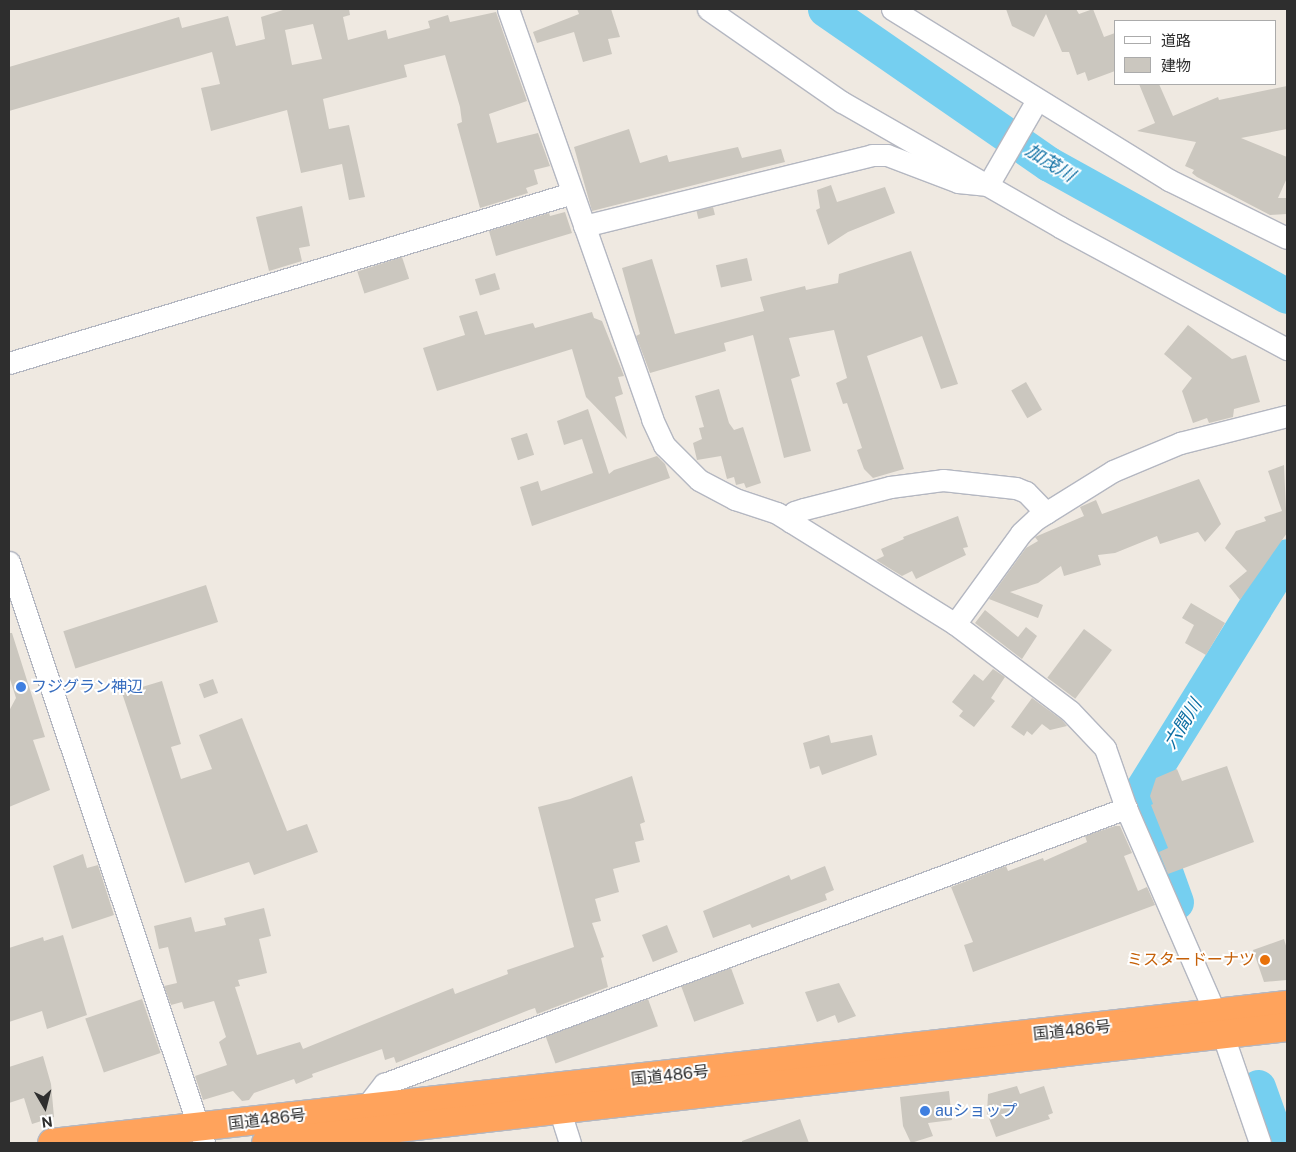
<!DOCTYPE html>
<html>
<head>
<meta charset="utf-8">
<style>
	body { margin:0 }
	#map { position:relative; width:1296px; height:1152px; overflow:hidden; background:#efe9e1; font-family:"Public Sans","Noto Sans JP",sans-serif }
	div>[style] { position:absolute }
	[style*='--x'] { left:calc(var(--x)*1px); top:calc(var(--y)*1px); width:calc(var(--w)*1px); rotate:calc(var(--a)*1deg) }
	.river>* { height:35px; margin:-17.5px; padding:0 17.5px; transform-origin:17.5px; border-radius:17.5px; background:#75cff0 }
	.building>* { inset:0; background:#cbc7bf; transform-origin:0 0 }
	.roads { filter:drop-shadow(1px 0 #b4b7c1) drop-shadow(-1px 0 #b4b7c1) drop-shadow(0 1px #b4b7c1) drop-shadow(0 -1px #b4b7c1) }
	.minor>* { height:21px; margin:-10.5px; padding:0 10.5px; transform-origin:10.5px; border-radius:10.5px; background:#fff }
	.highway>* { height:28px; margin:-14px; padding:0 14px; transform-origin:14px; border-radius:14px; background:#ffa35c }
	.dots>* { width:14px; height:14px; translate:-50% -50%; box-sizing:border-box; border:2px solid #fff; border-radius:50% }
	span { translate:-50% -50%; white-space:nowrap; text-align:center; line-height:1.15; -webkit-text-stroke:4px #fff; paint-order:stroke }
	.shop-label { font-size:16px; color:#366cbe }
	.left { translate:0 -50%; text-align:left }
	.food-label { font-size:16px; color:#c56008 }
	.right { translate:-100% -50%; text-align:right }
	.street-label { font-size:16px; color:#2e2e2e }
	.water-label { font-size:18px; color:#0d6fa3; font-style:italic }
	.frame { position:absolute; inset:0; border:10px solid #2e2e2e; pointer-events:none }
	.legend { position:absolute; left:1114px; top:20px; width:162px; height:65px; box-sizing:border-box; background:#fff; border:1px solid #ababab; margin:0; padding:6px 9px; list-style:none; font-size:15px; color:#2e2e2e }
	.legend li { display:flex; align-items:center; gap:10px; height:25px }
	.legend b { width:25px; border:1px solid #ababab }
	.north { position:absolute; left:20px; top:1082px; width:50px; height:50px; -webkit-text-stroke:4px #fff; paint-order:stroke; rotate:172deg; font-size:14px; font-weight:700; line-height:20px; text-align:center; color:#2e2e2e }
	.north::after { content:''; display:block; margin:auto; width:18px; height:22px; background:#2e2e2e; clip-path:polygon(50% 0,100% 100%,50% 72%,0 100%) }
</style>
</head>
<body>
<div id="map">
	<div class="river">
		<i style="--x:825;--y:9;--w:272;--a:34.7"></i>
		<i style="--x:1049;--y:164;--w:272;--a:29"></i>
		<i style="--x:1176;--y:902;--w:113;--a:-109.7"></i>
		<i style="--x:1138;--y:796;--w:282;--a:-58.2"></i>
		<i style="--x:1258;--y:1087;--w:59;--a:70.3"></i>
	</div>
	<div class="building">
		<i style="clip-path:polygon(evenodd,286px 9px,349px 9px,350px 15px,343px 17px,348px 40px,386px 30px,388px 39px,430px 28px,428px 21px,448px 15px,450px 22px,496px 12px,527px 101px,489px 114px,497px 143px,538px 133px,550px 166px,534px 170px,538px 184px,526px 188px,528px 193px,480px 208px,457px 124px,462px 122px,460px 107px,445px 55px,404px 65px,407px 77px,323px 99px,329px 129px,349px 125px,365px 197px,349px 200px,342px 164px,301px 173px,287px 110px,211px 131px,201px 88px,220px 84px,212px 52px,9px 111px,9px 67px,179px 17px,182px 28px,228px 16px,236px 46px,265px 39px,261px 17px,286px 9px,313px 24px,322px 59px,292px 65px,285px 30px,313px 24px)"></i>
		<i style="clip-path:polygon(577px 9px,611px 9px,620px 37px,608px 39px,612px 54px,583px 62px,574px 32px,537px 43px,533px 32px,579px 14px)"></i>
		<i style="clip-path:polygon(1006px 9px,1076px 9px,1079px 14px,1093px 9px,1104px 37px,1115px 33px,1115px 71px,1088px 81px,1085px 72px,1077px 75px,1069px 52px,1062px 52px,1046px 14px,1034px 37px,1012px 26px)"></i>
		<i style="clip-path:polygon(1139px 84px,1159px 84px,1173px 116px,1218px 97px,1219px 100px,1287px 86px,1287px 129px,1241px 138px,1287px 157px,1287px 178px,1278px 198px,1287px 198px,1287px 214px,1270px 215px,1197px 177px,1192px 173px,1194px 170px,1185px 166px,1196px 142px,1137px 131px,1155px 123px)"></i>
		<i style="clip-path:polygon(629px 129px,640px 163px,667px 155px,669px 162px,738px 147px,742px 158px,781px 149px,785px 162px,592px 211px,574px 147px)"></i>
		<i style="clip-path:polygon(831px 185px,837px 202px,885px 187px,895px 213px,848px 232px,828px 245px,816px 210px,820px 208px,817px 190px)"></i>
		<i style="clip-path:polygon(302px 206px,310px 246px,299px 248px,302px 261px,269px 271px,256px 217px)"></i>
		<i style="left:713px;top:207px;width:8px;height:17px;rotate:76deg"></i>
		<i style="clip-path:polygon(565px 212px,572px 233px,496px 256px,489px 231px,549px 213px,550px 216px)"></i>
		<i style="clip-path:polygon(911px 251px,958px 384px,941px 389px,922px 336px,867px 356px,904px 469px,873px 478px,864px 469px,857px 450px,862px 448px,847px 403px,843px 404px,836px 383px,847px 378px,834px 330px,789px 338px,800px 376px,791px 379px,811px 451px,784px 458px,753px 335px,724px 343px,726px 351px,650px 373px,636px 336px,640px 334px,622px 268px,652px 259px,675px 334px,764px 311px,760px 297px,805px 286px,806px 290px,838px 283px,839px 274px)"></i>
		<i style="left:402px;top:257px;width:23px;height:47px;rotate:72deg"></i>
		<i style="left:747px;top:258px;width:23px;height:32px;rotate:77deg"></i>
		<i style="left:495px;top:273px;width:17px;height:21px;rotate:73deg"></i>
		<i style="clip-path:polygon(477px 311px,485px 335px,533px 323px,535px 328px,592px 312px,594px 318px,602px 321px,624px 376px,618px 377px,623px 394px,615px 397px,627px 439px,586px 397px,572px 349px,437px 391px,423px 348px,465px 335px,459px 316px)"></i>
		<i style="clip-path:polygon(1188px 325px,1232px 359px,1246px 355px,1260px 402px,1234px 409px,1233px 417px,1209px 423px,1207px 418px,1193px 423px,1182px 391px,1192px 378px,1164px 354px)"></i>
		<i style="left:1026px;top:382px;width:32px;height:17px;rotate:60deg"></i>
		<i style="clip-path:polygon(719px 389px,729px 423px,734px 430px,743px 427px,761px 483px,746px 488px,744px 483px,736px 485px,734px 477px,727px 479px,721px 456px,697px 460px,693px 443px,702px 439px,699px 428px,704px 427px,695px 396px)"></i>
		<i style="clip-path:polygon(588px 409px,609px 474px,614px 470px,657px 456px,665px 464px,670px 478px,532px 526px,520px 487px,538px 481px,541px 491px,593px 473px,582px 439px,564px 445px,557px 421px)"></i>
		<i style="left:527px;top:433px;width:23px;height:17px;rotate:72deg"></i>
		<i style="clip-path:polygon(1284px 465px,1287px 533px,1240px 600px,1229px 586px,1247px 571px,1225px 548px,1236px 531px,1266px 521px,1264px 517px,1282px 511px,1268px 471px)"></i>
		<i style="clip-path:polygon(1199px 479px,1221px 524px,1205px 542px,1198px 532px,1160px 544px,1157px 536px,1115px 553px,1098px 555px,1101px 565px,1064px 576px,1061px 566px,1038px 583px,1010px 592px,1043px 605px,1038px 618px,989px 599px,1026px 548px,1038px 541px,1035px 537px,1084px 516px,1080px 507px,1096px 500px,1102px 514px)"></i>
		<i style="clip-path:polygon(958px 516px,968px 547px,963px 548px,966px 555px,916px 579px,912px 571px,902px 576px,876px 560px,884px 556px,881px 549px,904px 539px,903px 537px)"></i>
		<i style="left:206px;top:585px;width:39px;height:150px;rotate:72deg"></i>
		<i style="clip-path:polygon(1191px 603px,1225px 623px,1206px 655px,1185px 643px,1194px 625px,1182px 618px)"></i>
		<i style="clip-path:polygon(985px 610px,1018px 637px,1026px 627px,1037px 636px,1022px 659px,975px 623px)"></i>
		<i style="left:1084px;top:629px;width:35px;height:61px;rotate:37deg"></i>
		<i style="clip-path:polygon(9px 633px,12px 633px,45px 737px,33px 740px,50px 790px,9px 807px,9px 711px,16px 698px,9px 676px)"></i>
		<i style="clip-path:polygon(993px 669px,1005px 677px,991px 698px,995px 701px,974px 727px,959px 716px,963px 711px,952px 702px,974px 674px,983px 681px)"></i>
		<i style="left:213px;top:679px;width:15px;height:15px;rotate:70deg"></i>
		<i style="clip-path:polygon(162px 681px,181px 744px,171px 747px,181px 779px,212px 769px,199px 735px,242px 718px,287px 831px,307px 824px,318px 852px,254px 875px,249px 862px,185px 883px,122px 693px)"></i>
		<i style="clip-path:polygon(1032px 698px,1062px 720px,1067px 726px,1050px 730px,1042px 724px,1032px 735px,1027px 731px,1024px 736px,1011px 727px)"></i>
		<i style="clip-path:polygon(829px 735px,831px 743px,872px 735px,877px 755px,822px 775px,819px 766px,810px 769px,803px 743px)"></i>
		<i style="clip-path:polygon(1227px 766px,1254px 842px,1168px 874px,1159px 852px,1168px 848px,1151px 805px,1153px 804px,1150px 796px,1156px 778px,1177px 769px,1182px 781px)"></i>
		<i style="clip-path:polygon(632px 776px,645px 822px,640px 824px,644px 840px,635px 842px,640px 862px,613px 869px,619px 892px,595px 899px,601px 921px,592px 923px,604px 957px,601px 958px,608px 987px,537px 1014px,535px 1008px,529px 1010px,396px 1063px,394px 1057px,385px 1060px,382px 1049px,312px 1074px,313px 1077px,296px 1084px,294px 1079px,254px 1093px,249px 1100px,242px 1101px,233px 1091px,203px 1100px,195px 1076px,227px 1065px,219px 1042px,226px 1037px,214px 1001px,184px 1009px,182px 1002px,171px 1005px,164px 986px,177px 983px,168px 947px,159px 949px,154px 926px,191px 917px,195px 932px,226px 925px,224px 918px,264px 908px,271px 936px,259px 939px,267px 973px,238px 980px,240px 986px,235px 987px,257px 1055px,300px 1042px,303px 1049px,443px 992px,453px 988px,455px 994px,508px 974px,507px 970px,574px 947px,538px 807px,570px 799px)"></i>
		<i style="clip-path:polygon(1115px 826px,1120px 826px,1132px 853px,1124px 856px,1138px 891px,1147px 887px,1155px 905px,973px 972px,964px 945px,973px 942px,951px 887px,1006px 866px,1008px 871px,1043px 858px,1044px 861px,1087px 842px,1085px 836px)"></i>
		<i style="clip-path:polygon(83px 854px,87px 868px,98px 865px,114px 915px,72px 929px,53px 866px)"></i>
		<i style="clip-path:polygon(825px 866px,834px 890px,825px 894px,827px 900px,752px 928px,750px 924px,713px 938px,703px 911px,789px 875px,791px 880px)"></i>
		<i style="left:667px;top:925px;width:29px;height:27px;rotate:68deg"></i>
		<i style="clip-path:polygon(63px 935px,87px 1015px,47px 1029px,42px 1011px,9px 1022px,9px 948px,43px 937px,44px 941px)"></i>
		<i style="clip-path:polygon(1284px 939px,1287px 949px,1287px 980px,1264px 982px,1253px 950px)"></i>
		<i style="left:731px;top:968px;width:38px;height:53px;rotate:70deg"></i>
		<i style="clip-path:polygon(839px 983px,856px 1016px,838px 1023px,835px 1015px,817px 1022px,805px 992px)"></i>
		<i style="left:142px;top:999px;width:57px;height:60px;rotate:71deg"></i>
		<i style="left:648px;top:999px;width:29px;height:109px;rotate:70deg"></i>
		<i style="clip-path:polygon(43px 1056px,51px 1084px,54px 1117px,32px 1124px,24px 1098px,9px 1103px,9px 1067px)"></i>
		<i style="clip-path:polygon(1017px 1086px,1020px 1094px,1044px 1086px,1053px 1113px,1048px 1115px,1050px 1119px,996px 1137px,987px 1113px,988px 1094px)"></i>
		<i style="clip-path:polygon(949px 1091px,952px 1120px,928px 1123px,933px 1136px,911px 1143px,903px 1126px,900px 1097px)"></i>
		<i style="clip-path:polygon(800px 1119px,809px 1143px,742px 1143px,742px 1141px)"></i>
	</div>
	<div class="roads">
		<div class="minor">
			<i style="--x:508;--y:9;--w:435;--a:70.6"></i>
			<i style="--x:652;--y:419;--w:29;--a:65"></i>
			<i style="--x:664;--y:445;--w:49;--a:45"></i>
			<i style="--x:699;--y:480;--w:41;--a:27.8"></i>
			<i style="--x:735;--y:499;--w:44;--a:18.4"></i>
			<i style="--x:777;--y:513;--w:210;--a:31.9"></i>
			<i style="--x:955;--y:624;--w:144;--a:37.1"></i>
			<i style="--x:1070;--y:711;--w:51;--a:46.6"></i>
			<i style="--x:1105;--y:748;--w:64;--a:70.7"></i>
			<i style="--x:1126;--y:808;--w:226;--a:66.5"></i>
			<i style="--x:1216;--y:1015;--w:135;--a:71"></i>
			<i style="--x:708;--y:9;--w:163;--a:34.8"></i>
			<i style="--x:842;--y:102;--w:251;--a:29.8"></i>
			<i style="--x:1060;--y:227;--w:258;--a:28.3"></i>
			<i style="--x:892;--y:9;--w:326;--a:31.7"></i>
			<i style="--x:1169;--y:180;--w:131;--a:26.2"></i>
			<i style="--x:584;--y:226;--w:297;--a:-13.8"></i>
			<i style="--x:872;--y:155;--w:15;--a:0"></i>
			<i style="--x:887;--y:155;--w:76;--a:20.8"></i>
			<i style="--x:958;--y:182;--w:30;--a:6"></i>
			<i style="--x:988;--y:185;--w:98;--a:-60"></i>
			<i style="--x:9;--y:363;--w:588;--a:-16.8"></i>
			<i style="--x:791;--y:522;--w:10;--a:-73"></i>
			<i style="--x:794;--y:512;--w:10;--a:-17"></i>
			<i style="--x:804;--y:509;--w:89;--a:-14.3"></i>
			<i style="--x:890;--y:487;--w:53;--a:-7.5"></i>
			<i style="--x:943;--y:480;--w:73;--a:6.3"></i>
			<i style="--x:1016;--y:488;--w:11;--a:22"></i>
			<i style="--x:1026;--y:492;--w:29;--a:46"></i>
			<i style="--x:9;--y:562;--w:613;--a:71.45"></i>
			<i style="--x:955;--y:624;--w:112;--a:-54"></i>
			<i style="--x:1021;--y:533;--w:21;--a:-43"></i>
			<i style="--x:1036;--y:519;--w:91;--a:-31.9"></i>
			<i style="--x:1113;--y:471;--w:73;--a:-22.7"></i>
			<i style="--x:1180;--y:443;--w:110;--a:-14.2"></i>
			<i style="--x:555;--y:1096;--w:49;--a:72.3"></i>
			<i style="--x:365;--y:1108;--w:31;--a:-52"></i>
			<i style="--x:384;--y:1084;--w:792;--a:-20.4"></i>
		</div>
		<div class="highway">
			<i style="--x:52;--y:1143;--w:1243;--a:-6.38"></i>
			<i style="--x:266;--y:1143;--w:1028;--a:-6.48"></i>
		</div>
	</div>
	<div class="dots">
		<i style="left:21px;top:687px;background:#3f7fe0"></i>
		<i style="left:1265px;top:960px;background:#e8710a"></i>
		<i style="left:925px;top:1111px;background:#3f7fe0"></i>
	</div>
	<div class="shop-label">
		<span class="left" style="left:31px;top:687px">フジグラン神辺</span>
		<span class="left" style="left:935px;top:1111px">auショップ</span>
	</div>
	<div class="food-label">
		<span class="right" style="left:1255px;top:960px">ミスタードーナツ</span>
	</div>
	<div class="street-label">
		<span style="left:1072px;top:1031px;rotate:-6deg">国道486号</span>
		<span style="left:670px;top:1076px;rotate:-6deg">国道486号</span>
		<span style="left:267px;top:1120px;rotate:-7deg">国道486号</span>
	</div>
	<div class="water-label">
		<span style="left:1050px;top:163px;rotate:32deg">加茂川</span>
		<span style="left:1183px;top:724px;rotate:-58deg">六間川</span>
	</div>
	<div class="frame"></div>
	<ul class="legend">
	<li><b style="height:6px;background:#fff"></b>道路</li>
	<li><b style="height:14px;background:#cbc7bf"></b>建物</li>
	</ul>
	<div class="north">N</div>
</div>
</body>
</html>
